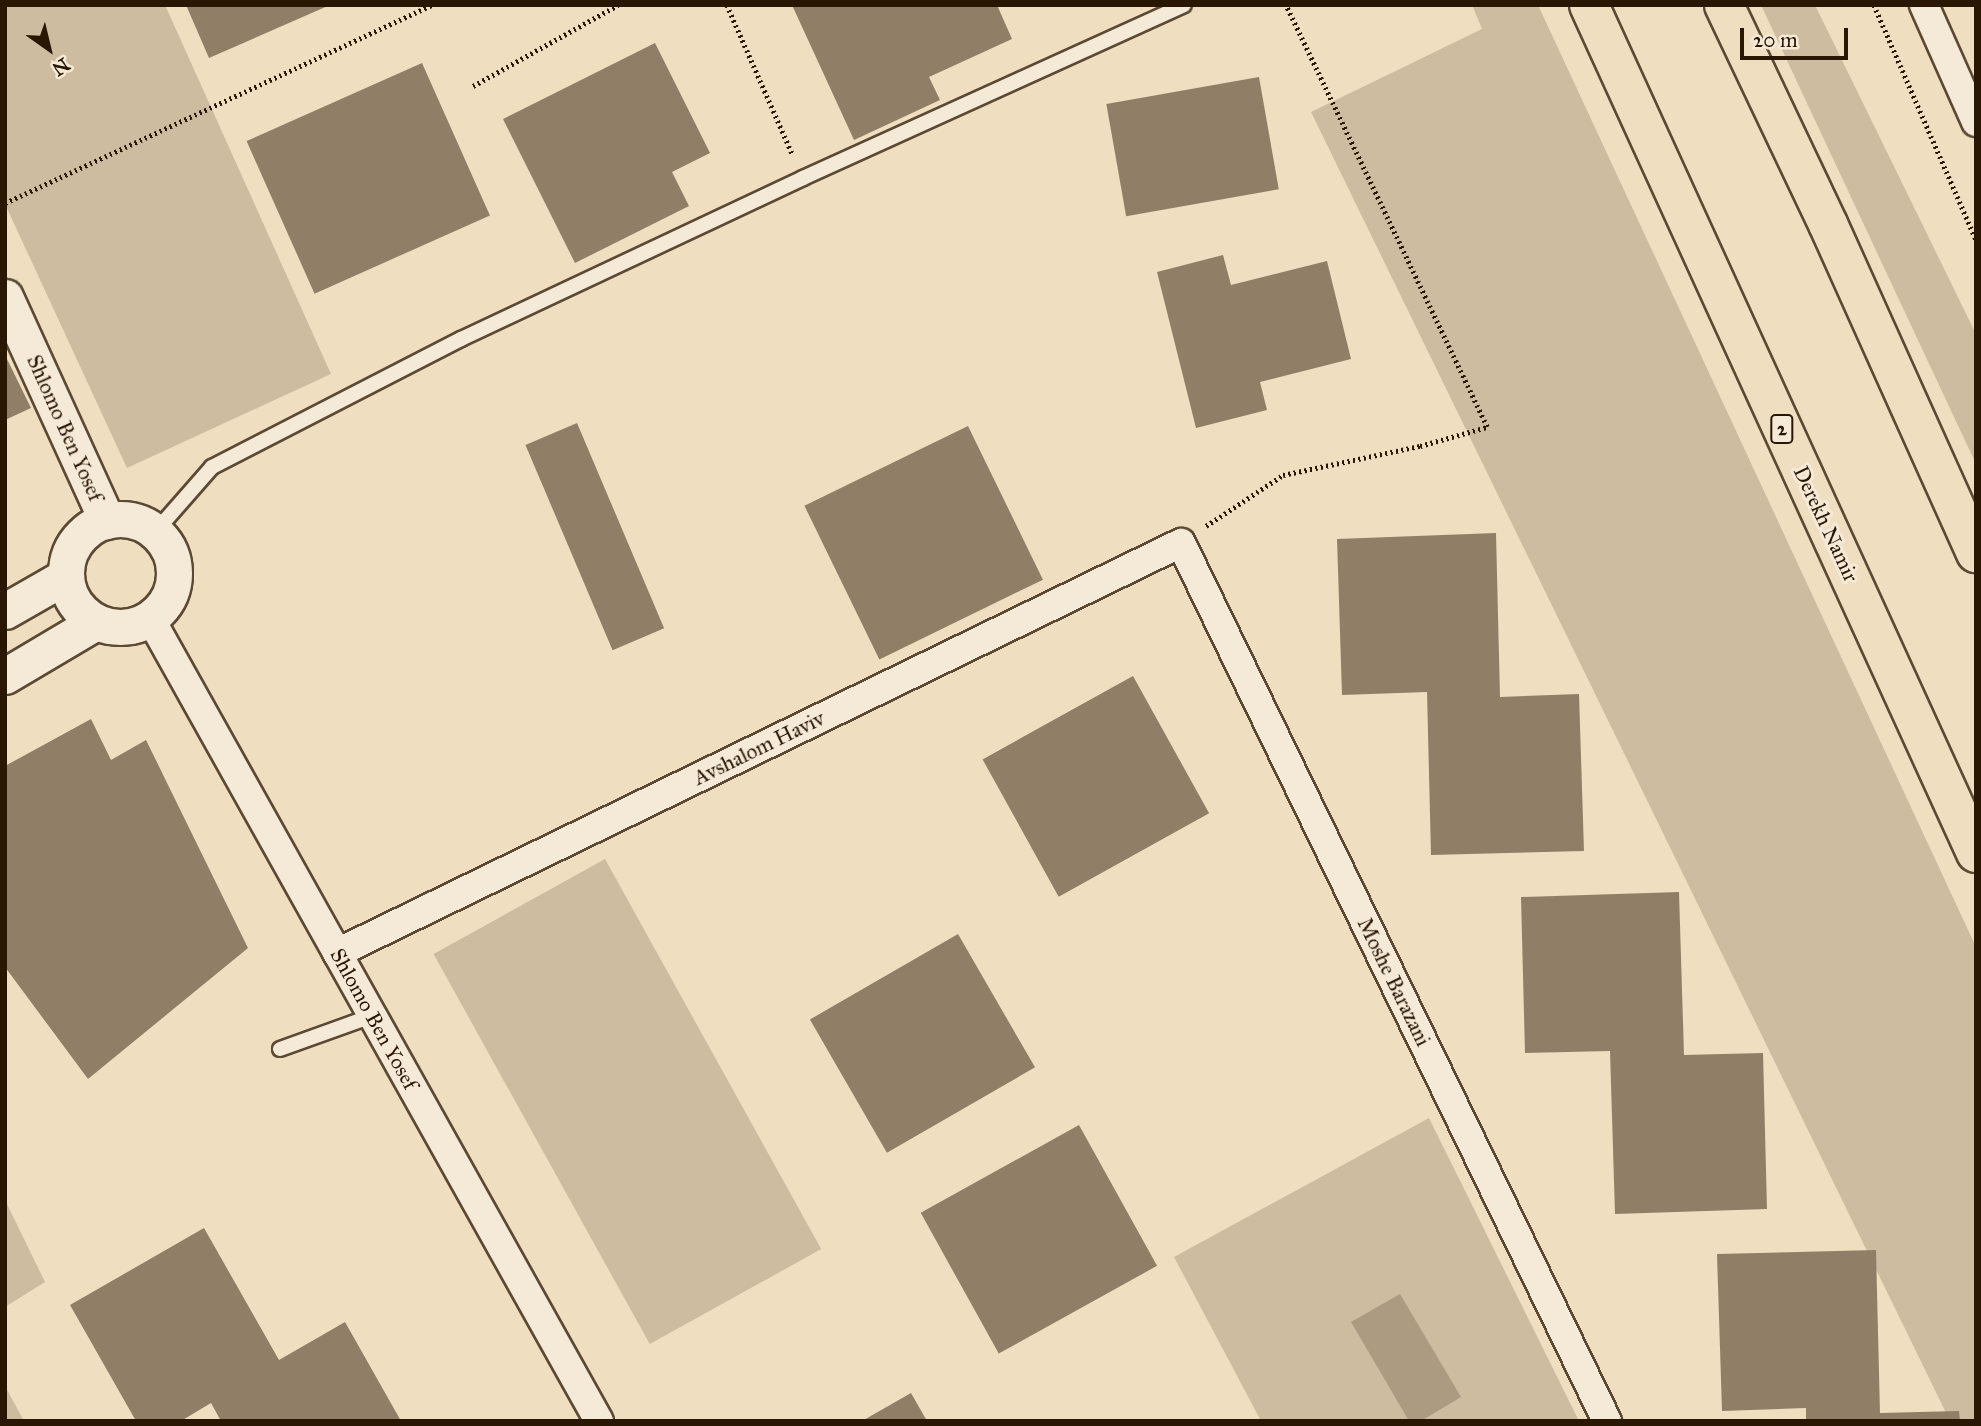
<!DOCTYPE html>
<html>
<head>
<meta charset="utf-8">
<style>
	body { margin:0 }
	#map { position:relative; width:1981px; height:1426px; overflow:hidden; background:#f0dec1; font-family:"IM FELL Great Primer",serif }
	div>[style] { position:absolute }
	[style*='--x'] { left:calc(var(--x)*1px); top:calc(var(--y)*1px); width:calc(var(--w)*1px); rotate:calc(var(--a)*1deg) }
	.green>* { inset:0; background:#cebca1; transform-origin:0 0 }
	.water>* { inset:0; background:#ac9a81 }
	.building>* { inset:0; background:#907e66; transform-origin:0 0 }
	.path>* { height:4.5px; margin-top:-2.25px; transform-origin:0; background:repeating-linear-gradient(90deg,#291704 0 2px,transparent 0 5.5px) }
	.roads { filter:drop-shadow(2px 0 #5b4933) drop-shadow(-2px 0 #5b4933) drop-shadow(0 2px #5b4933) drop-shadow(0 -2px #5b4933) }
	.service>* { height:14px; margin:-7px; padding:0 7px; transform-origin:7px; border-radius:7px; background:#f5ead7 }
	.minor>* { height:28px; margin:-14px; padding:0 14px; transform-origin:14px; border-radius:14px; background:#f5ead7 }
	.tertiary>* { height:35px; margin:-17.5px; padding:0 17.5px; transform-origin:17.5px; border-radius:17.5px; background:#f5ead7 }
	.tertiary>.ring { margin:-17.5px; padding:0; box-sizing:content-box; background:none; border:35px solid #f5ead7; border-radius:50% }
	.trunk>* { height:38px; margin:-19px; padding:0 19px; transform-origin:19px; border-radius:19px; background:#f0dec1 }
	span { translate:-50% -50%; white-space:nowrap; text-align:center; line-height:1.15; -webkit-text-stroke:6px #f5ead7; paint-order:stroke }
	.shield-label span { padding:2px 5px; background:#f5ead7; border:2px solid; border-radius:5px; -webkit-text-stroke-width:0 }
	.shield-label { font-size:19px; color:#291704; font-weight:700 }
	.street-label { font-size:21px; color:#291704 }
	.frame { position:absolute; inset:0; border:7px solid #291704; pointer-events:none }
	.north { position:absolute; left:14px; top:14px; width:70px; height:70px; -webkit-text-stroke:5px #f5ead7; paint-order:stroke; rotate:146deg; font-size:19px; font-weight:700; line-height:28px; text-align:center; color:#291704 }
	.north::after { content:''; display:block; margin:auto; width:24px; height:32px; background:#291704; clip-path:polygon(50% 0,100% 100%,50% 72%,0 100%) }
	.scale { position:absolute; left:1740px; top:28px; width:108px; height:32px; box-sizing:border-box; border:4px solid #291704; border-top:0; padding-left:9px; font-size:21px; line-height:24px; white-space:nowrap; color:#291704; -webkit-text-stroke:5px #f5ead7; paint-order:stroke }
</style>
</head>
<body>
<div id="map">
	<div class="green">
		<i style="clip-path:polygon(5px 5px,165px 5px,331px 374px,127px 468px,5px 204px)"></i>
		<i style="clip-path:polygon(1472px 5px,1538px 5px,1976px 947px,1976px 1421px,1950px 1421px,1311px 112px,1482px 29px)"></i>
		<i style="clip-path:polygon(1761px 5px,1815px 5px,1976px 334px,1976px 464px)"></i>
		<i style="left:605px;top:859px;width:446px;height:196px;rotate:61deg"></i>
		<i style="clip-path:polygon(1429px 1118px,1579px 1421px,1261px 1421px,1174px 1257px)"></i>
		<i style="clip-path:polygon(5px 1200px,45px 1282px,5px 1307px)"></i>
		<i style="clip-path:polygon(5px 1386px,24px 1421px,5px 1421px)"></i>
	</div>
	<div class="water">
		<i style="clip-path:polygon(1400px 1294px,1461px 1397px,1421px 1421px,1409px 1421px,1351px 1322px)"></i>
	</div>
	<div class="building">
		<i style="clip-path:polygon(186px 5px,330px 5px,209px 58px)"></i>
		<i style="clip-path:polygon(792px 5px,997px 5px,1012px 39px,929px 77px,940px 100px,854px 140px)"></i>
		<i style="clip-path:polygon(655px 43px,710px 153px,672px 172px,689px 206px,575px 263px,503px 119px)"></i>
		<i style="left:422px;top:63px;width:167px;height:192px;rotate:66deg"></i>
		<i style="left:1259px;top:77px;width:114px;height:155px;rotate:80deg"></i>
		<i style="clip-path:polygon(1223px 255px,1231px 285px,1327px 261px,1351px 359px,1260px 382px,1267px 410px,1196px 428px,1157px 272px)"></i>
		<i style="clip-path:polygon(5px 355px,31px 408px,5px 420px)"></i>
		<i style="left:577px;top:423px;width:223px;height:56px;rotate:67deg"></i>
		<i style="left:968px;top:426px;width:171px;height:182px;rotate:64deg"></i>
		<i style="clip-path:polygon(1496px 533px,1500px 697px,1579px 694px,1584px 851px,1431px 855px,1427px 692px,1342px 695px,1337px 539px)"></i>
		<i style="left:1133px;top:676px;width:157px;height:172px;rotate:61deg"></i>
		<i style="clip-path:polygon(91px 719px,111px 760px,146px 740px,248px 948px,88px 1079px,5px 967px,5px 766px)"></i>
		<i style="clip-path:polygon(1679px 892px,1684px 1055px,1763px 1053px,1767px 1209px,1615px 1214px,1610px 1051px,1525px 1053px,1521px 897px)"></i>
		<i style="left:958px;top:934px;width:154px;height:171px;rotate:60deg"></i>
		<i style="left:1079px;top:1125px;width:161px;height:181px;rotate:61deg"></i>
		<i style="clip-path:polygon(204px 1228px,279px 1360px,345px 1322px,401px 1421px,221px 1421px,211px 1403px,181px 1421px,136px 1421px,70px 1305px)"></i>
		<i style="clip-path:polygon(1876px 1250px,1880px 1413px,1959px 1411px,1960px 1421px,1806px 1421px,1806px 1408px,1722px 1411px,1717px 1254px)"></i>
		<i style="clip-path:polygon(911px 1393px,927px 1421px,862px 1421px)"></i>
	</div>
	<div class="path">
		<i style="--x:727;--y:5;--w:164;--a:66.3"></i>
		<i style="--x:1874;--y:5;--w:256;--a:66.5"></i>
		<i style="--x:473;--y:86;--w:166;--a:-29.2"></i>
		<i style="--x:5;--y:203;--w:471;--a:-24.9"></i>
		<i style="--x:1206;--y:526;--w:92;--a:-33.5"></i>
		<i style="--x:1283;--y:475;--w:140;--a:-12"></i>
		<i style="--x:1420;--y:446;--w:70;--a:-15.8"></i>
		<i style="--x:1487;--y:427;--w:467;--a:-115.5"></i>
	</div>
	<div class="roads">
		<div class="service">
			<i style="--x:155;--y:532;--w:86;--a:-48.8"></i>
			<i style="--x:212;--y:467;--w:280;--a:-27.2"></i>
			<i style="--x:461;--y:339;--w:378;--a:-25.2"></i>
			<i style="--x:803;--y:178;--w:418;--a:-24.4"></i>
			<i style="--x:280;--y:1049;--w:98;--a:-19.7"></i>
		</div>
		<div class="minor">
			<i style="--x:1924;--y:5;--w:128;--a:66"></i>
			<i style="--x:150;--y:618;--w:920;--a:60.79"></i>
			<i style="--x:337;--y:953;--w:938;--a:-25.91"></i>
			<i style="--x:1181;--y:543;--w:976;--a:64.12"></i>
		</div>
		<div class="tertiary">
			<i style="--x:5;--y:297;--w:246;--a:65.5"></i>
			<i class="ring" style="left:66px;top:519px;width:73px;height:73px"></i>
			<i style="--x:5;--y:611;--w:70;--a:-29.8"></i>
			<i style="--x:5;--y:676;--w:106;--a:-30.7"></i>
		</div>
		<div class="trunk">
			<i style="--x:1589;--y:5;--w:932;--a:65.47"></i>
			<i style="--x:1724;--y:5;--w:242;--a:64.6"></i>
			<i style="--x:1828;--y:224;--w:361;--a:65.8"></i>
		</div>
	</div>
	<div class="shield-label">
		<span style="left:1782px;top:429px">2</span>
	</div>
	<div class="street-label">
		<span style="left:65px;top:428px;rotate:66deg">Shlomo Ben Yosef</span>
		<span style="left:1826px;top:524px;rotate:65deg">Derekh Namir</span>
		<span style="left:759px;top:748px;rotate:-26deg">Avshalom Haviv</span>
		<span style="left:1394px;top:982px;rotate:64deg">Moshe Barazani</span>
		<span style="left:374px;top:1019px;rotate:61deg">Shlomo Ben Yosef</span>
	</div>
	<div class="frame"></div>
	<div class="north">N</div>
	<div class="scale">20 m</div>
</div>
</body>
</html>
